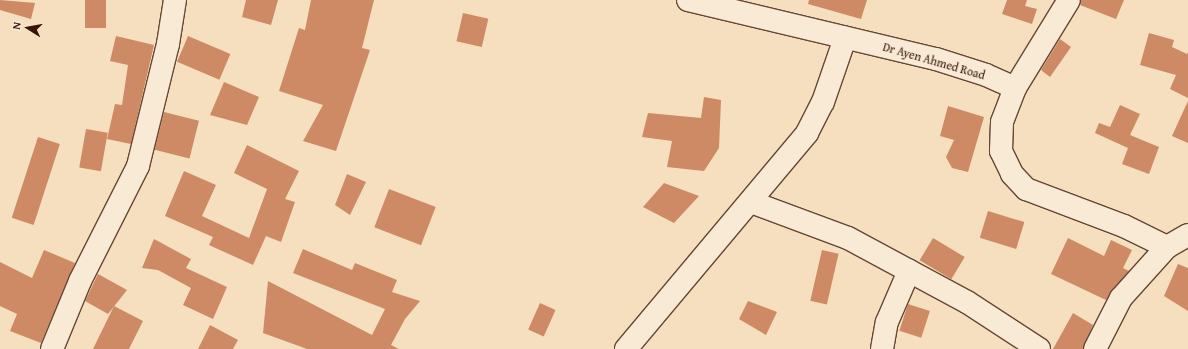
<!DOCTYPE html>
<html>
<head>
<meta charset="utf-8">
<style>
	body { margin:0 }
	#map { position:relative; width:1188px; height:349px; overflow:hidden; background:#f5dfbf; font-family:"Gentium Book Plus",serif }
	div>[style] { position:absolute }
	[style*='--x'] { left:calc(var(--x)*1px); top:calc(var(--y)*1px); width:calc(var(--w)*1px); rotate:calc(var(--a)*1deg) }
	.building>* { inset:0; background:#ce8a64; transform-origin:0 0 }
	.roads { filter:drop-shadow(1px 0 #664735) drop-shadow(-1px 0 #664735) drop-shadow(0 1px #664735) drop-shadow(0 -1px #664735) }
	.minor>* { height:22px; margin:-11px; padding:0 11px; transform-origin:11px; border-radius:11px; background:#f8ead5 }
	span { translate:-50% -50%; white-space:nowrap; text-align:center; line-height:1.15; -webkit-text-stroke:3.5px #f8ead5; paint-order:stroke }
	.street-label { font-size:12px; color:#361407 }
	.north { position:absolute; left:8px; top:8px; width:40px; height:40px; -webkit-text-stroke:3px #f8ead5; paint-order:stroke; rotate:281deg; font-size:11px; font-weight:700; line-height:16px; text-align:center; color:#361407 }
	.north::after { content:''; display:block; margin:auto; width:14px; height:18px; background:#361407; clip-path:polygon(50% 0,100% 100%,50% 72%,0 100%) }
</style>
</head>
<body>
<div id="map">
	<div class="building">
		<i style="clip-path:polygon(0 0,35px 3px,31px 19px,0 10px)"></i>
		<i style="left:85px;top:0;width:21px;height:28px"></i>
		<i style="clip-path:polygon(246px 0,278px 0,271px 25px,242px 17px)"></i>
		<i style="clip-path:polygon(311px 0,374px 0,362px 48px,370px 50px,336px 151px,303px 141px,323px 105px,279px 91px,299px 28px,305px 30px)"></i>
		<i style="clip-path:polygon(809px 0,867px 0,861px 19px,808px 4px)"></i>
		<i style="clip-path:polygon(1007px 0,1027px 0,1025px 6px,1037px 9px,1032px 24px,1002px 14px)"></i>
		<i style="clip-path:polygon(1081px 0,1124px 0,1116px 19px,1080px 5px)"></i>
		<i style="left:463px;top:13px;width:26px;height:29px;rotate:13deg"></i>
		<i style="clip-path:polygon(1149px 33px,1174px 40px,1172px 47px,1187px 54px,1188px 52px,1188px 98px,1170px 89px,1176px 75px,1140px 65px)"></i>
		<i style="clip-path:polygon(116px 36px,154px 45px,131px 144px,107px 139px,115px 104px,122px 105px,128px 65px,110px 61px)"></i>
		<i style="left:188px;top:36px;width:46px;height:28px;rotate:23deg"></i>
		<i style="clip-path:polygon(1060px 39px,1071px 47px,1050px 77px,1041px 70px)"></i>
		<i style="clip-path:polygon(224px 82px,259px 97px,247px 125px,210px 115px)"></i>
		<i style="clip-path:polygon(704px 97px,721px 100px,719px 148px,704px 171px,667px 167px,672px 141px,642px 137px,648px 113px,701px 118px)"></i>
		<i style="clip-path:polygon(1188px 101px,1188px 143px,1172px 136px)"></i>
		<i style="clip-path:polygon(1120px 105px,1140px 114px,1130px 135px,1159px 147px,1149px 174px,1122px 164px,1128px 148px,1095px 133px,1099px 123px,1110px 127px)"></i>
		<i style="clip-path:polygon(948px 106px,984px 117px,968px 172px,952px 168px,946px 157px,954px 140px,940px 136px)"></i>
		<i style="left:164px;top:112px;width:36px;height:39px;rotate:14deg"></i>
		<i style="left:86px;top:129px;width:22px;height:39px;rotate:10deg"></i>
		<i style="left:38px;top:137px;width:23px;height:85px;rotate:18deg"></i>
		<i style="clip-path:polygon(247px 145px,299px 171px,285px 199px,295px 202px,281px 242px,266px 236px,253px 265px,209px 245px,213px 237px,165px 216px,184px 171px,216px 185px,202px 216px,249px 238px,267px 189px,234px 173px)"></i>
		<i style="clip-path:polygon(347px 174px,366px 182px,350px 215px,335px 205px)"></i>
		<i style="clip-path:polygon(664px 183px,699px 196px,674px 223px,643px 207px)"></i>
		<i style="left:389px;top:189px;width:50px;height:41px;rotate:21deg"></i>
		<i style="left:988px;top:211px;width:38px;height:28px;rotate:17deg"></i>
		<i style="left:933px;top:238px;width:37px;height:26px;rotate:31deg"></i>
		<i style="clip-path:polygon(1068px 238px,1104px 256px,1111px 240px,1132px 250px,1123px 268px,1129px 271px,1106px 300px,1051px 274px)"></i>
		<i style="clip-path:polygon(154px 239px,191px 259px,186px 268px,227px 287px,213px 319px,183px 305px,191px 288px,158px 270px,142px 268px)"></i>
		<i style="clip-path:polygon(303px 249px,352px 270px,355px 263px,397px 280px,392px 292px,420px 301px,405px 319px,391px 345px,399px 349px,307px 349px,263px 333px,268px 281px,372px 335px,385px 309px,293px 273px)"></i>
		<i style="clip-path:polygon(44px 250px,75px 263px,41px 343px,10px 331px,17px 314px,0 306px,0 262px,32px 278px)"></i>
		<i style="left:822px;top:250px;width:17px;height:52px;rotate:13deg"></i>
		<i style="clip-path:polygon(1178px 264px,1188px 268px,1188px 311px,1164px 296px)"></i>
		<i style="clip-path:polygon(98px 274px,127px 290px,108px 314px,85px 301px)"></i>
		<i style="clip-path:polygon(748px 301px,777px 312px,766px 335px,739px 319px)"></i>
		<i style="left:540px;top:303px;width:17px;height:29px;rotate:24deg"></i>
		<i style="left:908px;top:304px;width:23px;height:28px;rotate:18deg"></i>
		<i style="clip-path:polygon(114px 306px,143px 321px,129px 349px,93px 349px)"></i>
		<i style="clip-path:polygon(1073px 313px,1093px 325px,1083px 349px,1053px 349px)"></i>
		<i style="clip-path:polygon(210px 325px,238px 340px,233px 349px,198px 349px)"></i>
	</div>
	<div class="roads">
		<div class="minor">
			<i style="--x:688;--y:0;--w:255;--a:13.4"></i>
			<i style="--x:936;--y:59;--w:52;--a:17.7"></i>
			<i style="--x:986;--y:75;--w:32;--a:24"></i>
			<i style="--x:1015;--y:88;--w:36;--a:111"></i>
			<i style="--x:1002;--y:122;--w:29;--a:92"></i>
			<i style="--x:1001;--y:151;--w:25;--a:64"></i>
			<i style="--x:1012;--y:174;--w:21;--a:47"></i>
			<i style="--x:1026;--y:189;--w:105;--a:20.7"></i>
			<i style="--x:1124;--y:226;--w:48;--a:26"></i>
			<i style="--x:1167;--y:247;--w:24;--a:-30"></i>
			<i style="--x:1015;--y:88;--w:103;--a:-58.5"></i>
			<i style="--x:751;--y:202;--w:103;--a:20.4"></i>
			<i style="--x:848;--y:238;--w:135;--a:28.3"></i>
			<i style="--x:967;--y:302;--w:86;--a:33.1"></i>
			<i style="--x:52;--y:349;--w:74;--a:-67.6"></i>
			<i style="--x:80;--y:281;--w:129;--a:-63.2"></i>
			<i style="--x:138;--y:166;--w:126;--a:-76.2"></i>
			<i style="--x:168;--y:44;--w:45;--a:-81"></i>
			<i style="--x:626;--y:349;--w:282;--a:-50"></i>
			<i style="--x:807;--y:133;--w:35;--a:-63"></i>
			<i style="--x:823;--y:102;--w:68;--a:-71"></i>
			<i style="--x:882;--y:349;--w:27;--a:-80"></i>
			<i style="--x:887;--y:322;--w:56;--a:-66.7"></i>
			<i style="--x:1095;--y:349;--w:57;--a:-63"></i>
			<i style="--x:1121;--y:298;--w:69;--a:-48"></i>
		</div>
	</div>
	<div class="street-label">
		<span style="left:934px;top:61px;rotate:16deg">Dr Ayen Ahmed Road</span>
	</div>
	<div class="north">N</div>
</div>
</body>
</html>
